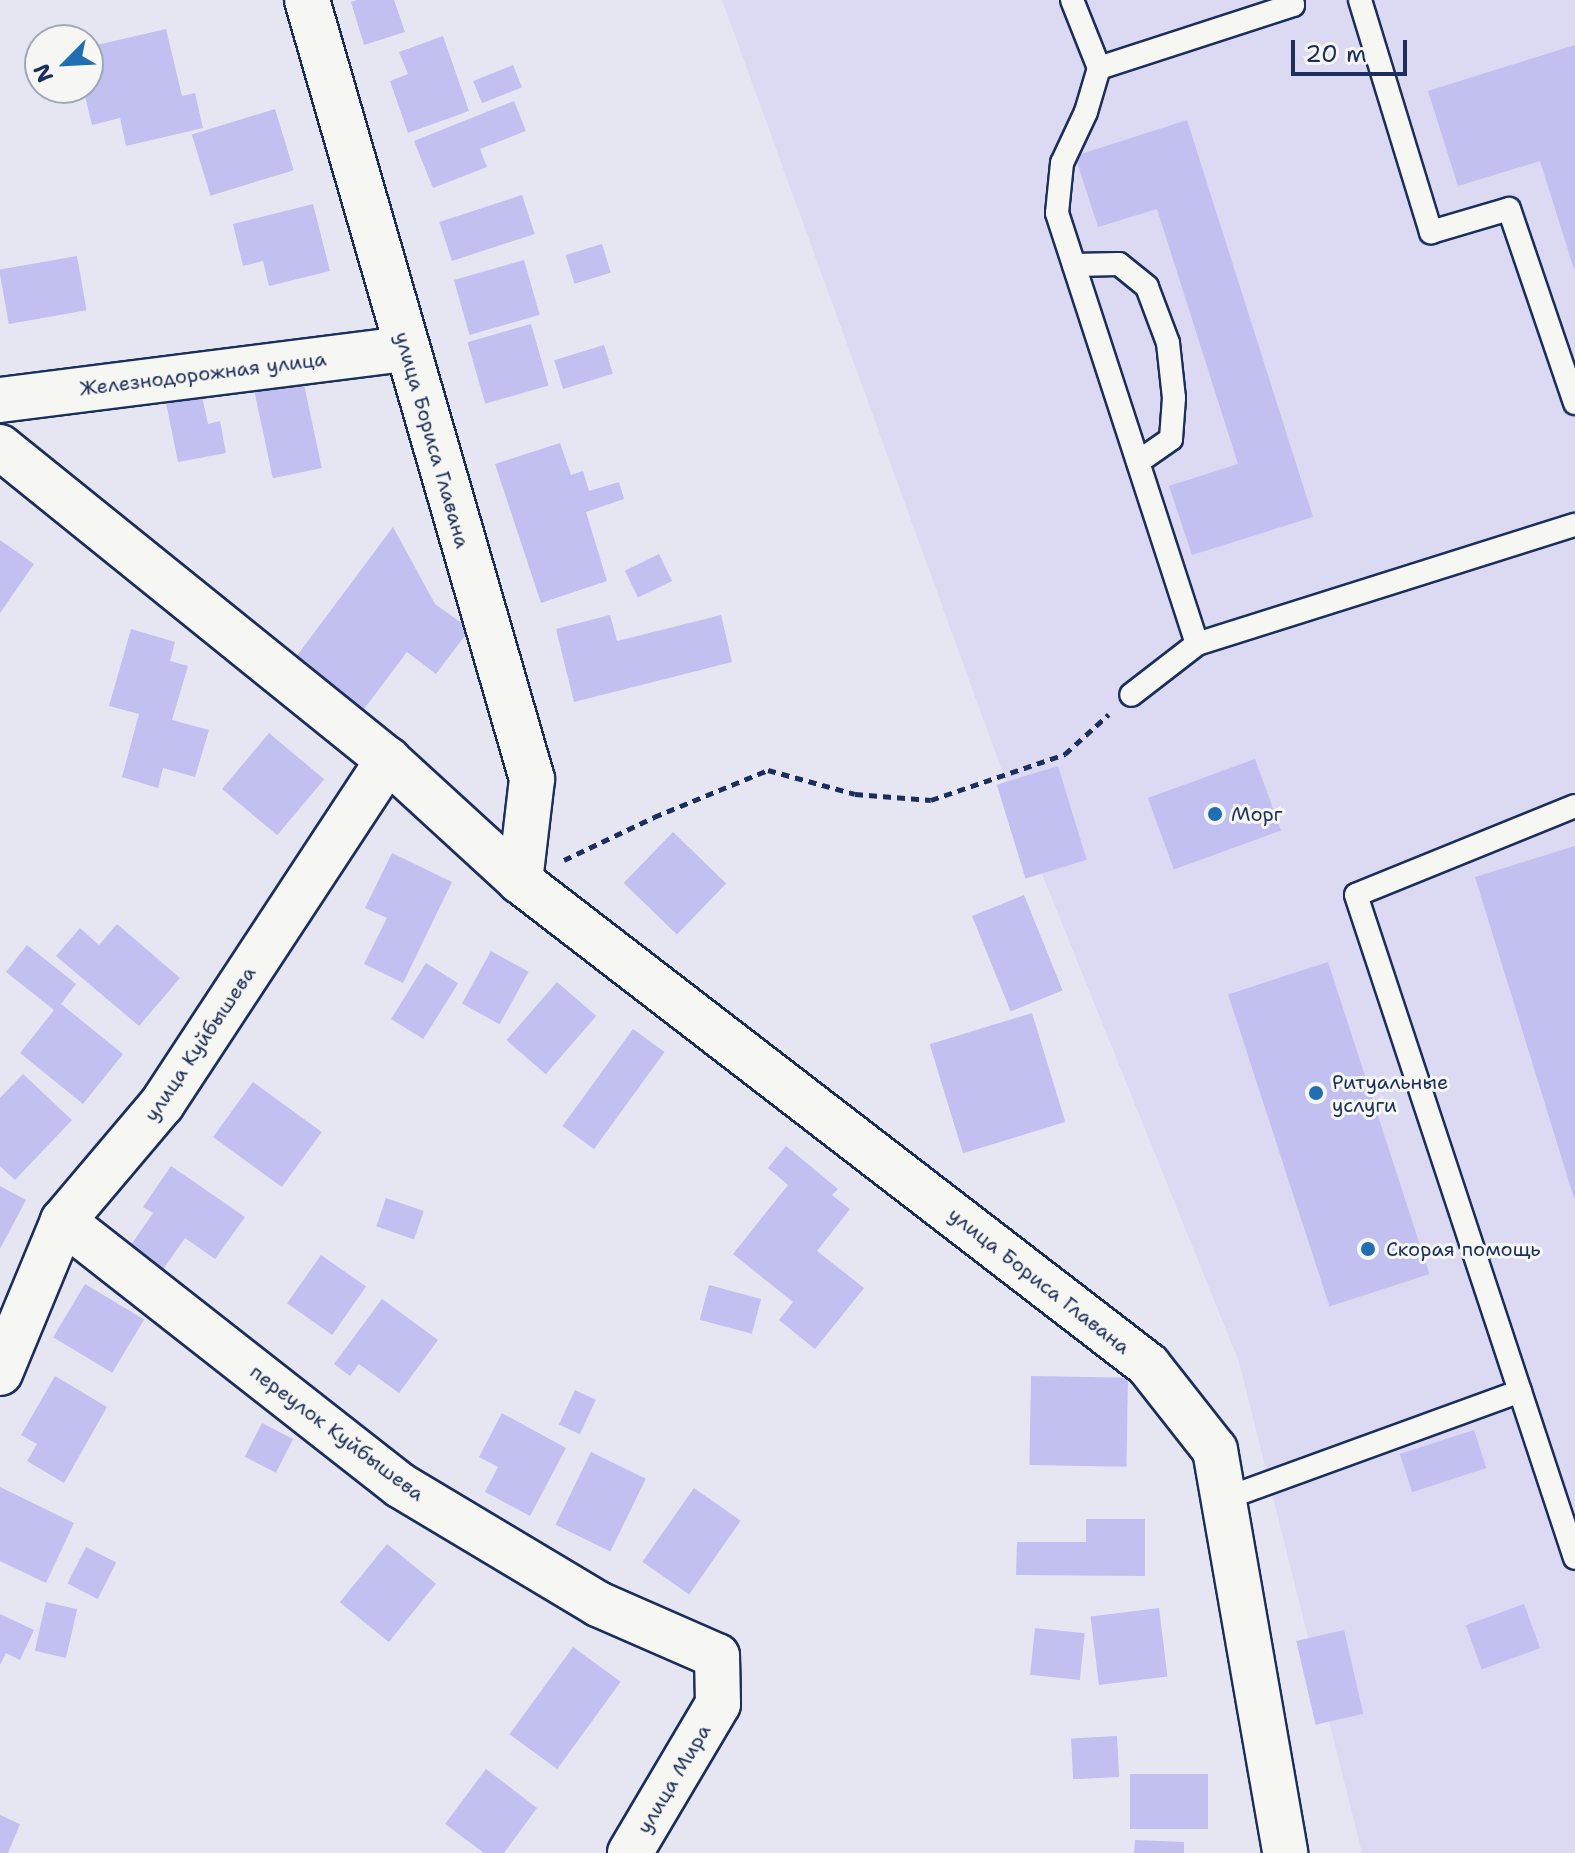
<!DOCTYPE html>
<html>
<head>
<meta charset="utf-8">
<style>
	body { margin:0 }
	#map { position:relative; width:1575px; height:1853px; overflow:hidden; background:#e6e6f2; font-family:"Shantell Sans",sans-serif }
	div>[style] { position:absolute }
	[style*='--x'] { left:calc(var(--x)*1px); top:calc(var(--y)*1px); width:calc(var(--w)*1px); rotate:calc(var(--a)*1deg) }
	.built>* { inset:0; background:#dbdaf2 }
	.building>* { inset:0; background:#c2bff1; transform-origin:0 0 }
	.path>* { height:5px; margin-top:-2.5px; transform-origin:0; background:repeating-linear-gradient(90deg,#1b2f5e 0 8px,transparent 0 14px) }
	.roads { filter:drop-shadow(2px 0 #1b2f5e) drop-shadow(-2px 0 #1b2f5e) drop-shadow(0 2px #1b2f5e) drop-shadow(0 -2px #1b2f5e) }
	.lane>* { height:22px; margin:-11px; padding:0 11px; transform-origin:11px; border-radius:11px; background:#f6f6f2 }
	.street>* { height:44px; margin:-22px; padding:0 22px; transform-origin:22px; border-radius:22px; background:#f6f6f2 }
	.dots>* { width:22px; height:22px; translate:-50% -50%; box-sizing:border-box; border:4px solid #f6f6f2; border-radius:50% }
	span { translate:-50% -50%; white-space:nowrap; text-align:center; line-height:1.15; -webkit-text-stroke:6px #f6f6f2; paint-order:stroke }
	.street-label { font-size:20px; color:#1b2f5e }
	.poi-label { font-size:20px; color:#1b2f5e }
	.left { translate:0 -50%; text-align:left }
	.north { position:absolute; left:24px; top:24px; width:80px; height:80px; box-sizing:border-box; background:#f6f6f2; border:2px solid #9ea6b7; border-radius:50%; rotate:246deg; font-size:22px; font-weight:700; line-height:32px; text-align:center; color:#1b2f5e }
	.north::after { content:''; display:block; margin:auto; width:28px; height:36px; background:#1f6fb2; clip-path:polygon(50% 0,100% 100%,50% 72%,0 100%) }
	.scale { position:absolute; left:1291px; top:40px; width:116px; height:36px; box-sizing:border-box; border:4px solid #1b2f5e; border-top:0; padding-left:10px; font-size:24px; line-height:28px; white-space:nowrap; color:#1b2f5e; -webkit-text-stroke:6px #f6f6f2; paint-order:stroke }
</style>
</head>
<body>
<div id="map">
	<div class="built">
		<i style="clip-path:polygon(722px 0,1575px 0,1575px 1853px,1362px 1853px,1239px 1362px,1017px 812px)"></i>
	</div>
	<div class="building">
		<i style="clip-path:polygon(357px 0,394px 0,405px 32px,364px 45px,351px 2px)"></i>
		<i style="clip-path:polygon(166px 29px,182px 96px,195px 93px,203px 128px,126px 146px,120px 118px,92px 125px,83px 88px,88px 88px,88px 47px)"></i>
		<i style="clip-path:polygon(443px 36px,469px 111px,408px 133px,390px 81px,408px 74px,399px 52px)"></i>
		<i style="clip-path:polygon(1575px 45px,1575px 269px,1574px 269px,1540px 161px,1458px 186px,1428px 91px)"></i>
		<i style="left:513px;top:65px;width:24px;height:43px;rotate:68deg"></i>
		<i style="clip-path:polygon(514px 101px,526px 131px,480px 149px,487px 167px,433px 188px,414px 141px)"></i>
		<i style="left:275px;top:109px;width:64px;height:87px;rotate:73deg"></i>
		<i style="clip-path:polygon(1187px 120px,1313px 517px,1192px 555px,1169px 486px,1238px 464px,1157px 209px,1098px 227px,1075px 156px)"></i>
		<i style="left:522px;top:195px;width:41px;height:87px;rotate:72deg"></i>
		<i style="clip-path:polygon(313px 204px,330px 271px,269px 286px,263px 261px,243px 266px,233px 224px)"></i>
		<i style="left:602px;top:244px;width:30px;height:38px;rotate:73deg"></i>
		<i style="left:77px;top:256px;width:55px;height:79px;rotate:80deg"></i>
		<i style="left:524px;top:260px;width:57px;height:73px;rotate:74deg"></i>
		<i style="left:531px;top:324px;width:64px;height:66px;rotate:74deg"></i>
		<i style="left:604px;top:345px;width:30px;height:52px;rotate:73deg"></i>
		<i style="left:302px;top:375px;width:95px;height:50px;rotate:78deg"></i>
		<i style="clip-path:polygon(202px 396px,208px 424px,220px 421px,226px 453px,178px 462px,166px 403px)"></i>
		<i style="clip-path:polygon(560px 443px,571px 475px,583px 471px,589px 491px,619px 482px,624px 499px,586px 512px,607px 581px,541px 603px,495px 464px)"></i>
		<i style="clip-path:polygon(393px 527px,435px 604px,470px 629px,436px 674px,407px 652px,358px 717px,290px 665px)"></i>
		<i style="clip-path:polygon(0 540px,34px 564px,0 613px)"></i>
		<i style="left:659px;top:554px;width:30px;height:38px;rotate:64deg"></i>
		<i style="clip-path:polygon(610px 615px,617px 641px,721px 615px,732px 662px,574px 702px,556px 629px)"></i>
		<i style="clip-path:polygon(131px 629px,175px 642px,170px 661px,188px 666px,172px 720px,209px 730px,195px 777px,163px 768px,158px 788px,122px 777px,139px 714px,109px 706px)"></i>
		<i style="left:269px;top:733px;width:72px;height:73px;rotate:40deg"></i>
		<i style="left:1255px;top:759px;width:76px;height:114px;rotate:70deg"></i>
		<i style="left:1058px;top:766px;width:98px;height:64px;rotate:73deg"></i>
		<i style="left:673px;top:832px;width:74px;height:71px;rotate:44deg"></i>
		<i style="clip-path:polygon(1575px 846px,1575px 1198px,1574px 1198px,1475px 877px)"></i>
		<i style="clip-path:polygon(392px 853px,452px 882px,403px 983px,364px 964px,387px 918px,365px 908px)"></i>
		<i style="left:1024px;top:895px;width:103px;height:56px;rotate:68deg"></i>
		<i style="clip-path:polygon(117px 924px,180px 978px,139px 1026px,56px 956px,80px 928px,99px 945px)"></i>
		<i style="clip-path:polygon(27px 945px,76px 984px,61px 1004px,123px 1054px,83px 1104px,20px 1053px,54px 1010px,6px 972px)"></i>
		<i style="left:491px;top:951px;width:43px;height:60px;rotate:29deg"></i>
		<i style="left:1328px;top:962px;width:328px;height:105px;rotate:72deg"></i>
		<i style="left:426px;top:963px;width:38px;height:66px;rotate:32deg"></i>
		<i style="left:557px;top:982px;width:52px;height:77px;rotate:41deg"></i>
		<i style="left:1032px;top:1013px;width:114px;height:107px;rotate:73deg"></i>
		<i style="left:633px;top:1029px;width:39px;height:120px;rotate:36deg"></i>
		<i style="clip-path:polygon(23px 1074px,72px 1120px,15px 1180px,0 1166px,0 1098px)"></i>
		<i style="left:253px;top:1082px;width:85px;height:68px;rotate:36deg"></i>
		<i style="clip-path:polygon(786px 1146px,838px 1189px,832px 1195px,850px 1209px,817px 1251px,864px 1288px,815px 1349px,779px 1320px,793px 1302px,733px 1254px,788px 1185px,768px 1168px)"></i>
		<i style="clip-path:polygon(171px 1166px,245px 1217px,215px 1259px,185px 1238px,162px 1271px,129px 1248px,153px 1213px,143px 1207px)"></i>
		<i style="clip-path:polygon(0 1186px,26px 1200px,0 1249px)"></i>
		<i style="left:386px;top:1198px;width:40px;height:30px;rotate:19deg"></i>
		<i style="left:321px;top:1255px;width:55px;height:59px;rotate:35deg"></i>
		<i style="left:85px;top:1284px;width:69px;height:62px;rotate:31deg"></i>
		<i style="left:709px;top:1285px;width:54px;height:36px;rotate:15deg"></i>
		<i style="clip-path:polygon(382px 1299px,438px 1340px,399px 1393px,359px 1364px,350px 1376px,334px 1364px)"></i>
		<i style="clip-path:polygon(55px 1376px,107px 1407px,64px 1483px,27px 1461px,37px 1444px,21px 1435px)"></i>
		<i style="left:1031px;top:1376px;width:97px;height:89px;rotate:1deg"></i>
		<i style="left:575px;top:1390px;width:23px;height:38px;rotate:25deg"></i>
		<i style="clip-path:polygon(502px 1413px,566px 1448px,530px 1516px,485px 1492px,498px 1467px,479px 1457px)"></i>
		<i style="left:262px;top:1423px;width:35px;height:38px;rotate:27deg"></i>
		<i style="left:1474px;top:1430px;width:40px;height:78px;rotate:72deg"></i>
		<i style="left:591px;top:1452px;width:61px;height:81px;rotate:26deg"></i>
		<i style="clip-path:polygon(0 1487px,74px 1523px,46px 1583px,0 1561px)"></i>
		<i style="left:694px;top:1488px;width:57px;height:90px;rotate:35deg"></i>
		<i style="clip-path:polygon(1086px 1519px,1145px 1519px,1145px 1576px,1016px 1575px,1017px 1542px,1086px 1542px)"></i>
		<i style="left:387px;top:1544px;width:63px;height:75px;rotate:39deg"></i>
		<i style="left:86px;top:1547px;width:34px;height:41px;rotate:27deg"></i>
		<i style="left:46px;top:1602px;width:32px;height:50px;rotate:13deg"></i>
		<i style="left:1524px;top:1604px;width:47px;height:62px;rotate:70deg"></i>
		<i style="left:1159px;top:1608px;width:69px;height:69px;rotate:83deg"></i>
		<i style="clip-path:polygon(0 1614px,34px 1630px,20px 1660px,6px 1653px,0 1665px)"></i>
		<i style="left:1035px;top:1628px;width:50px;height:47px;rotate:6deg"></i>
		<i style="left:1344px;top:1630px;width:86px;height:49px;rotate:77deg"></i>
		<i style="left:573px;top:1647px;width:59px;height:108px;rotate:36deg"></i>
		<i style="left:1117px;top:1736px;width:41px;height:46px;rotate:87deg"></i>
		<i style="clip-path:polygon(486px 1769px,537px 1808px,504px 1853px,484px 1853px,445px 1824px)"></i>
		<i style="left:1208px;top:1774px;width:55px;height:78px;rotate:90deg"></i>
		<i style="clip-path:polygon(0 1815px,20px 1824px,8px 1853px,0 1853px)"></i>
		<i style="clip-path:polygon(1135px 1840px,1184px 1842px,1184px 1853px,1134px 1853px)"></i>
	</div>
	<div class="path">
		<i style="--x:564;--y:860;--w:100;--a:-25.5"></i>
		<i style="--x:654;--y:817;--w:123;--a:-22.4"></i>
		<i style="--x:768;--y:770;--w:90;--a:15.4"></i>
		<i style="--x:855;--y:794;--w:76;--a:4.5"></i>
		<i style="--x:931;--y:800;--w:142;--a:-18.9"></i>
		<i style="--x:1065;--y:754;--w:59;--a:-42.3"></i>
	</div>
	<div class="roads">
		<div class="lane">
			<i style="--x:1072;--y:0;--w:73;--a:68.3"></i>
			<i style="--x:1099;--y:68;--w:204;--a:-18"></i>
			<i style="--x:1293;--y:5;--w:5;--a:-101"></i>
			<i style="--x:1360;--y:0;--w:243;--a:73"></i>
			<i style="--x:1431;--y:232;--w:81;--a:-16.4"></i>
			<i style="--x:1509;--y:209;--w:205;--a:71.2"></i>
			<i style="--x:1099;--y:68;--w:46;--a:106.5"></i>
			<i style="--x:1086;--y:112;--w:56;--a:115.2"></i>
			<i style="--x:1062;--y:163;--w:50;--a:95.7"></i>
			<i style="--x:1057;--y:213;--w:453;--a:72"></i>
			<i style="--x:1197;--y:644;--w:83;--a:142.3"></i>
			<i style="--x:1074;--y:265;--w:45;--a:-1.3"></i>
			<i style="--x:1119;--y:264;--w:36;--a:39"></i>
			<i style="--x:1147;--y:287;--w:60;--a:69.4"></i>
			<i style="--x:1168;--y:343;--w:55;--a:83.8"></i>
			<i style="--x:1174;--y:398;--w:41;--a:94.2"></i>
			<i style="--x:1171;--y:439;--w:40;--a:145.1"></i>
			<i style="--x:1197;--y:644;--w:396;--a:-17.5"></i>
			<i style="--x:1575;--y:806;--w:236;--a:157.9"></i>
			<i style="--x:1356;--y:895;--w:698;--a:71.72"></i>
			<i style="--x:1224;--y:1499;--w:315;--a:-20"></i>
		</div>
		<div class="street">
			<i style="--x:307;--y:0;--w:811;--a:73.89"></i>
			<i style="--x:532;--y:779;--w:103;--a:96.7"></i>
			<i style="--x:0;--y:400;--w:408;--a:-7.2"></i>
			<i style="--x:0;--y:447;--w:499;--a:38.9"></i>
			<i style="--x:388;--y:760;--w:179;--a:42.5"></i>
			<i style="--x:520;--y:881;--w:793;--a:37.62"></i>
			<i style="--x:1148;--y:1365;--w:108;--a:51.8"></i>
			<i style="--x:1215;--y:1450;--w:409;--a:80.1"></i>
			<i style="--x:63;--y:1221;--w:429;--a:38.1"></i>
			<i style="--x:401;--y:1486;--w:230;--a:30.9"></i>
			<i style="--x:598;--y:1604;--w:130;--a:23.6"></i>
			<i style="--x:717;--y:1656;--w:48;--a:88.8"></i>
			<i style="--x:718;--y:1704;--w:173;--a:120.6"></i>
			<i style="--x:0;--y:1373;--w:165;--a:-67.5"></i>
			<i style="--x:63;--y:1221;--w:153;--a:-49.8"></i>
			<i style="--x:162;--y:1104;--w:412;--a:-56.7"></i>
		</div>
	</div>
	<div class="dots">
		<i style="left:1215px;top:814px;background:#1f6fb2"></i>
		<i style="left:1316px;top:1093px;background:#1f6fb2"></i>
		<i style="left:1368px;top:1249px;background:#1f6fb2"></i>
	</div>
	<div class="street-label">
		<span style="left:203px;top:374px;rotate:-7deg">Железнодорожная улица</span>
		<span style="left:432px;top:440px;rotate:74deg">улица Бориса Главана</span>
		<span style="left:200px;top:1044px;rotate:-56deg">улица Куйбышева</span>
		<span style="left:1039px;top:1281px;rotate:38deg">улица Бориса Главана</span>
		<span style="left:337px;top:1433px;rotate:37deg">переулок Куйбышева</span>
		<span style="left:674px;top:1779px;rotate:-59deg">улица Мира</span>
	</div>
	<div class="poi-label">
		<span class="left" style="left:1231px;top:814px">Морг</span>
		<span class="left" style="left:1332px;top:1094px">Ритуальные<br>услуги</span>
		<span class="left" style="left:1386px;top:1249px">Скорая помощь</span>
	</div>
	<div class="north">N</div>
	<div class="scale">20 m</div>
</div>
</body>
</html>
